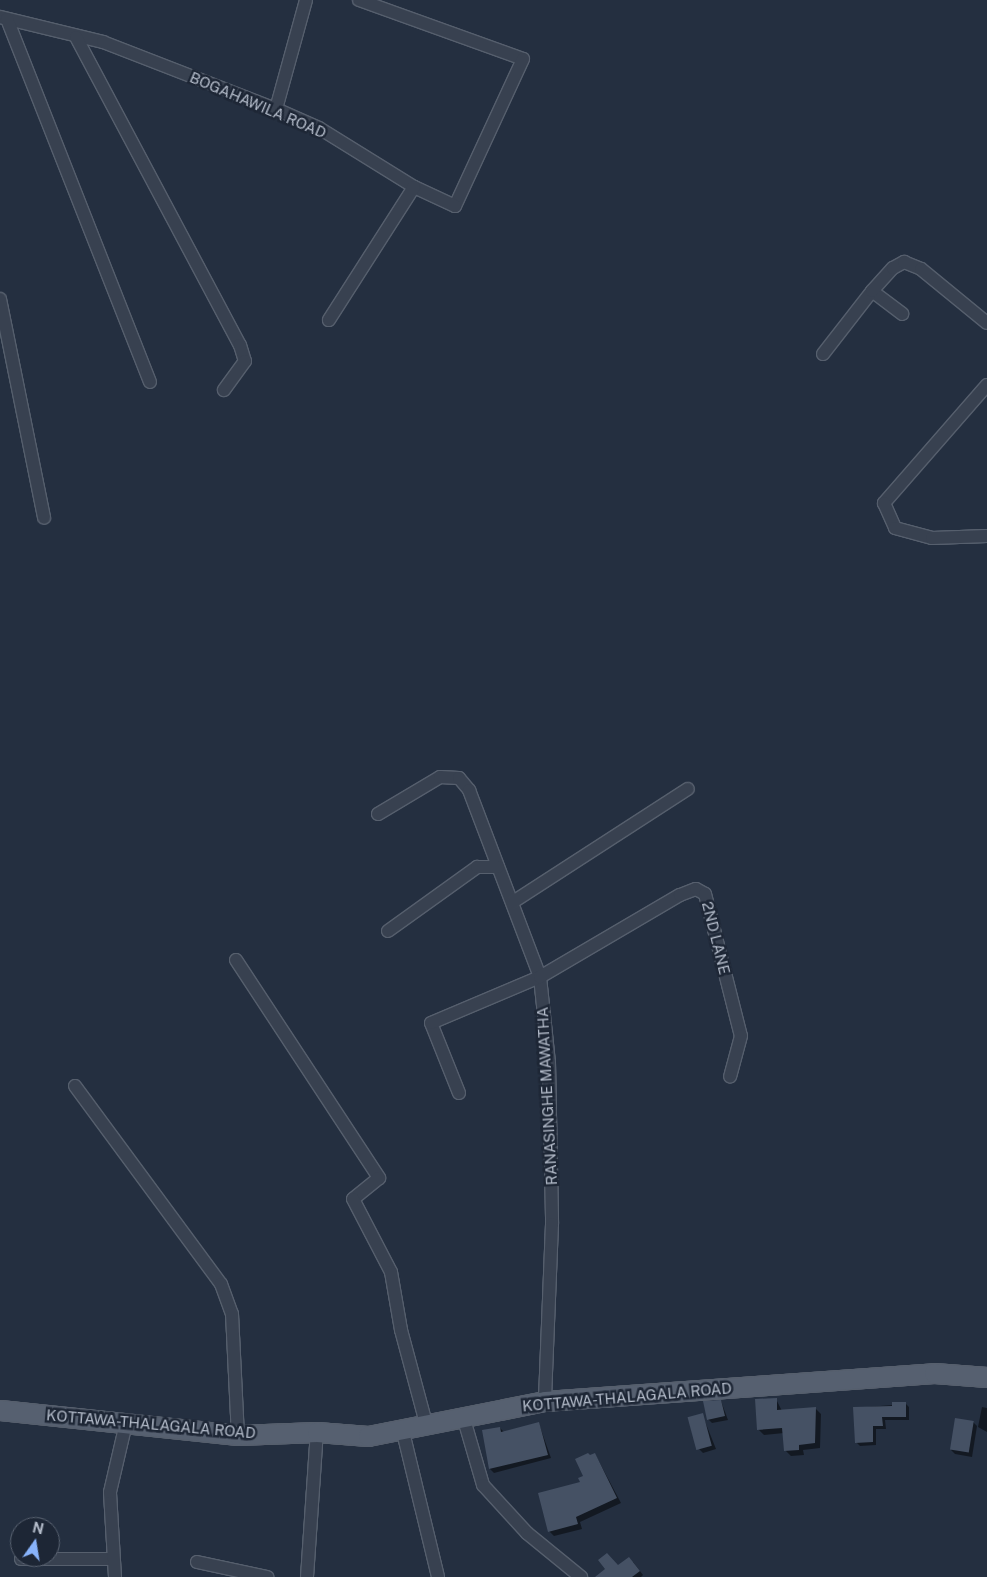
<!DOCTYPE html>
<html>
<head>
<meta charset="utf-8">
<style>
	body { margin:0 }
	#map { position:relative; width:987px; height:1577px; overflow:hidden; background:#242f40; font-family:"Public Sans",sans-serif }
	div>[style] { position:absolute }
	[style*='--x'] { left:calc(var(--x)*1px); top:calc(var(--y)*1px); width:calc(var(--w)*1px); rotate:calc(var(--a)*1deg) }
	.shadow>* { inset:0; background:#0007 }
	.building>* { inset:0; background:#455164; transform-origin:0 0 }
	.roads { filter:drop-shadow(1px 0 #565f6d) drop-shadow(-1px 0 #565f6d) drop-shadow(0 1px #565f6d) drop-shadow(0 -1px #565f6d) }
	.street>* { height:12px; margin:-6px; padding:0 6px; transform-origin:6px; border-radius:6px; background:#384150 }
	.primary>* { height:19px; margin:-9.5px; padding:0 9.5px; transform-origin:9.5px; border-radius:9.5px; background:#566070 }
	span { translate:-50% -50%; white-space:nowrap; text-align:center; line-height:1.15; -webkit-text-stroke:5px #1d2635; paint-order:stroke }
	.street-label { font-size:15px; color:#b4bcca }
	.north { position:absolute; left:10px; top:1517px; width:50px; height:50px; box-sizing:border-box; background:#1d2635; border:1px solid #596271; border-radius:50%; rotate:13deg; font-size:14px; font-weight:700; line-height:20px; text-align:center; color:#b4bcca }
	.north::after { content:''; display:block; margin:auto; width:18px; height:22px; background:#88b3fb; clip-path:polygon(50% 0,100% 100%,50% 72%,0 100%) }
</style>
</head>
<body>
<div id="map">
	<div class="shadow">
		<i style="clip-path:polygon(776px 1399px,782px 1411px,815px 1408px,821px 1414px,820px 1448px,803px 1450px,804px 1455px,791px 1456px,785px 1450px,784px 1433px,764px 1435px,758px 1429px)"></i>
		<i style="clip-path:polygon(721px 1401px,728px 1420px,712px 1423px,708px 1419px)"></i>
		<i style="clip-path:polygon(906px 1404px,909px 1407px,909px 1420px,885px 1420px,886px 1429px,876px 1429px,876px 1445px,860px 1446px,856px 1442px,854px 1408px)"></i>
		<i style="clip-path:polygon(982px 1407px,987px 1408px,987px 1432px,978px 1427px)"></i>
		<i style="clip-path:polygon(702px 1414px,716px 1449px,703px 1453px,699px 1449px)"></i>
		<i style="clip-path:polygon(973px 1422px,977px 1426px,972px 1457px,955px 1454px,951px 1450px)"></i>
		<i style="clip-path:polygon(539px 1424px,551px 1458px,494px 1473px,490px 1469px,483px 1431px,500px 1428px,505px 1433px)"></i>
		<i style="clip-path:polygon(595px 1454px,621px 1503px,580px 1522px,582px 1529px,554px 1536px,549px 1531px,582px 1483px,590px 1456px)"></i>
		<i style="clip-path:polygon(633px 1562px,643px 1575px,641px 1577px,606px 1577px,607px 1570px)"></i>
	</div>
	<div class="building">
		<i style="clip-path:polygon(777px 1398px,777px 1410px,816px 1407px,815px 1443px,799px 1445px,799px 1450px,784px 1451px,782px 1428px,757px 1430px,755px 1399px)"></i>
		<i style="clip-path:polygon(721px 1400px,725px 1416px,707px 1420px,703px 1401px)"></i>
		<i style="clip-path:polygon(892px 1402px,906px 1402px,906px 1417px,882px 1417px,883px 1426px,873px 1426px,873px 1442px,855px 1443px,853px 1407px,892px 1406px)"></i>
		<i style="left:703px;top:1413px;width:34px;height:16px;rotate:75deg"></i>
		<i style="left:955px;top:1418px;width:19px;height:32px;rotate:9deg"></i>
		<i style="clip-path:polygon(539px 1422px,548px 1455px,489px 1469px,482px 1430px,500px 1427px,501px 1432px)"></i>
		<i style="clip-path:polygon(588px 1453px,590px 1455px,595px 1453px,617px 1498px,576px 1517px,578px 1524px,548px 1532px,538px 1493px,580px 1482px,578px 1478px,583px 1476px,575px 1459px)"></i>
		<i style="clip-path:polygon(607px 1553px,618px 1565px,629px 1557px,640px 1571px,632px 1577px,595px 1577px,605px 1569px,598px 1560px)"></i>
	</div>
	<div class="roads">
		<div class="street">
			<i style="--x:359;--y:0;--w:174;--a:19.8"></i>
			<i style="--x:523;--y:59;--w:162;--a:114.8"></i>
			<i style="--x:455;--y:206;--w:45;--a:-155.1"></i>
			<i style="--x:0;--y:17;--w:106;--a:13.6"></i>
			<i style="--x:103;--y:42;--w:186;--a:21.2"></i>
			<i style="--x:276;--y:109;--w:47;--a:23.8"></i>
			<i style="--x:319;--y:128;--w:112;--a:31.8"></i>
			<i style="--x:414;--y:187;--w:158;--a:122.6"></i>
			<i style="--x:7;--y:19;--w:390;--a:68.5"></i>
			<i style="--x:76;--y:37;--w:349;--a:62"></i>
			<i style="--x:240;--y:345;--w:17;--a:73"></i>
			<i style="--x:245;--y:361;--w:36;--a:126"></i>
			<i style="--x:276;--y:109;--w:113;--a:-74.6"></i>
			<i style="--x:872;--y:291;--w:38;--a:37"></i>
			<i style="--x:0;--y:299;--w:223;--a:78.6"></i>
			<i style="--x:823;--y:354;--w:80;--a:-52.1"></i>
			<i style="--x:872;--y:291;--w:31;--a:-48"></i>
			<i style="--x:893;--y:268;--w:13;--a:-29"></i>
			<i style="--x:904;--y:262;--w:18;--a:22"></i>
			<i style="--x:921;--y:269;--w:85;--a:39.3"></i>
			<i style="--x:987;--y:385;--w:157;--a:131.1"></i>
			<i style="--x:884;--y:503;--w:27;--a:66"></i>
			<i style="--x:895;--y:528;--w:38;--a:15"></i>
			<i style="--x:932;--y:538;--w:55;--a:-2.1"></i>
			<i style="--x:378;--y:814;--w:72;--a:-30.8"></i>
			<i style="--x:440;--y:777;--w:19;--a:3"></i>
			<i style="--x:459;--y:778;--w:16;--a:50"></i>
			<i style="--x:469;--y:790;--w:200;--a:69.2"></i>
			<i style="--x:540;--y:977;--w:85;--a:84"></i>
			<i style="--x:549;--y:1062;--w:162;--a:88.9"></i>
			<i style="--x:552;--y:1224;--w:177;--a:92.3"></i>
			<i style="--x:513;--y:902;--w:208;--a:-32.9"></i>
			<i style="--x:388;--y:931;--w:110;--a:-35.7"></i>
			<i style="--x:477;--y:867;--w:21;--a:0"></i>
			<i style="--x:236;--y:960;--w:261;--a:56.7"></i>
			<i style="--x:379;--y:1178;--w:33;--a:141"></i>
			<i style="--x:353;--y:1199;--w:82;--a:62.5"></i>
			<i style="--x:391;--y:1272;--w:59;--a:80.2"></i>
			<i style="--x:401;--y:1330;--w:96;--a:75"></i>
			<i style="--x:75;--y:1086;--w:246;--a:53.6"></i>
			<i style="--x:221;--y:1284;--w:32;--a:70"></i>
			<i style="--x:232;--y:1314;--w:121;--a:87.2"></i>
			<i style="--x:459;--y:1093;--w:75;--a:-111.8"></i>
			<i style="--x:431;--y:1023;--w:118;--a:-22.9"></i>
			<i style="--x:540;--y:977;--w:162;--a:-30.4"></i>
			<i style="--x:680;--y:895;--w:17;--a:-21"></i>
			<i style="--x:696;--y:889;--w:10;--a:29"></i>
			<i style="--x:705;--y:894;--w:146;--a:75.8"></i>
			<i style="--x:741;--y:1036;--w:42;--a:105"></i>
			<i style="--x:463;--y:1416;--w:72;--a:73.8"></i>
			<i style="--x:483;--y:1485;--w:65;--a:47.5"></i>
			<i style="--x:527;--y:1533;--w:70;--a:39.2"></i>
			<i style="--x:402;--y:1428;--w:153;--a:76.4"></i>
			<i style="--x:21;--y:1559;--w:91;--a:0"></i>
			<i style="--x:197;--y:1562;--w:72;--a:12.1"></i>
			<i style="--x:115;--y:1577;--w:85;--a:-93.4"></i>
			<i style="--x:110;--y:1492;--w:71;--a:-76.9"></i>
			<i style="--x:307;--y:1577;--w:145;--a:-86.1"></i>
		</div>
		<div class="primary">
			<i style="--x:0;--y:1410;--w:239;--a:6"></i>
			<i style="--x:238;--y:1435;--w:79;--a:-2.2"></i>
			<i style="--x:317;--y:1432;--w:51;--a:4.5"></i>
			<i style="--x:368;--y:1436;--w:180;--a:-11.2"></i>
			<i style="--x:545;--y:1401;--w:390;--a:-4.1"></i>
			<i style="--x:934;--y:1373;--w:53;--a:4.3"></i>
		</div>
	</div>
	<div class="street-label">
		<span style="left:258px;top:105px;rotate:23deg">BOGAHAWILA ROAD</span>
		<span style="left:716px;top:938px;rotate:76deg">2ND LANE</span>
		<span style="left:547px;top:1096px;rotate:-93deg">RANASINGHE MAWATHA</span>
		<span style="left:627px;top:1397px;rotate:-5deg">KOTTAWA-THALAGALA ROAD</span>
		<span style="left:151px;top:1424px;rotate:5deg">KOTTAWA-THALAGALA ROAD</span>
	</div>
	<div class="north">N</div>
</div>
</body>
</html>
